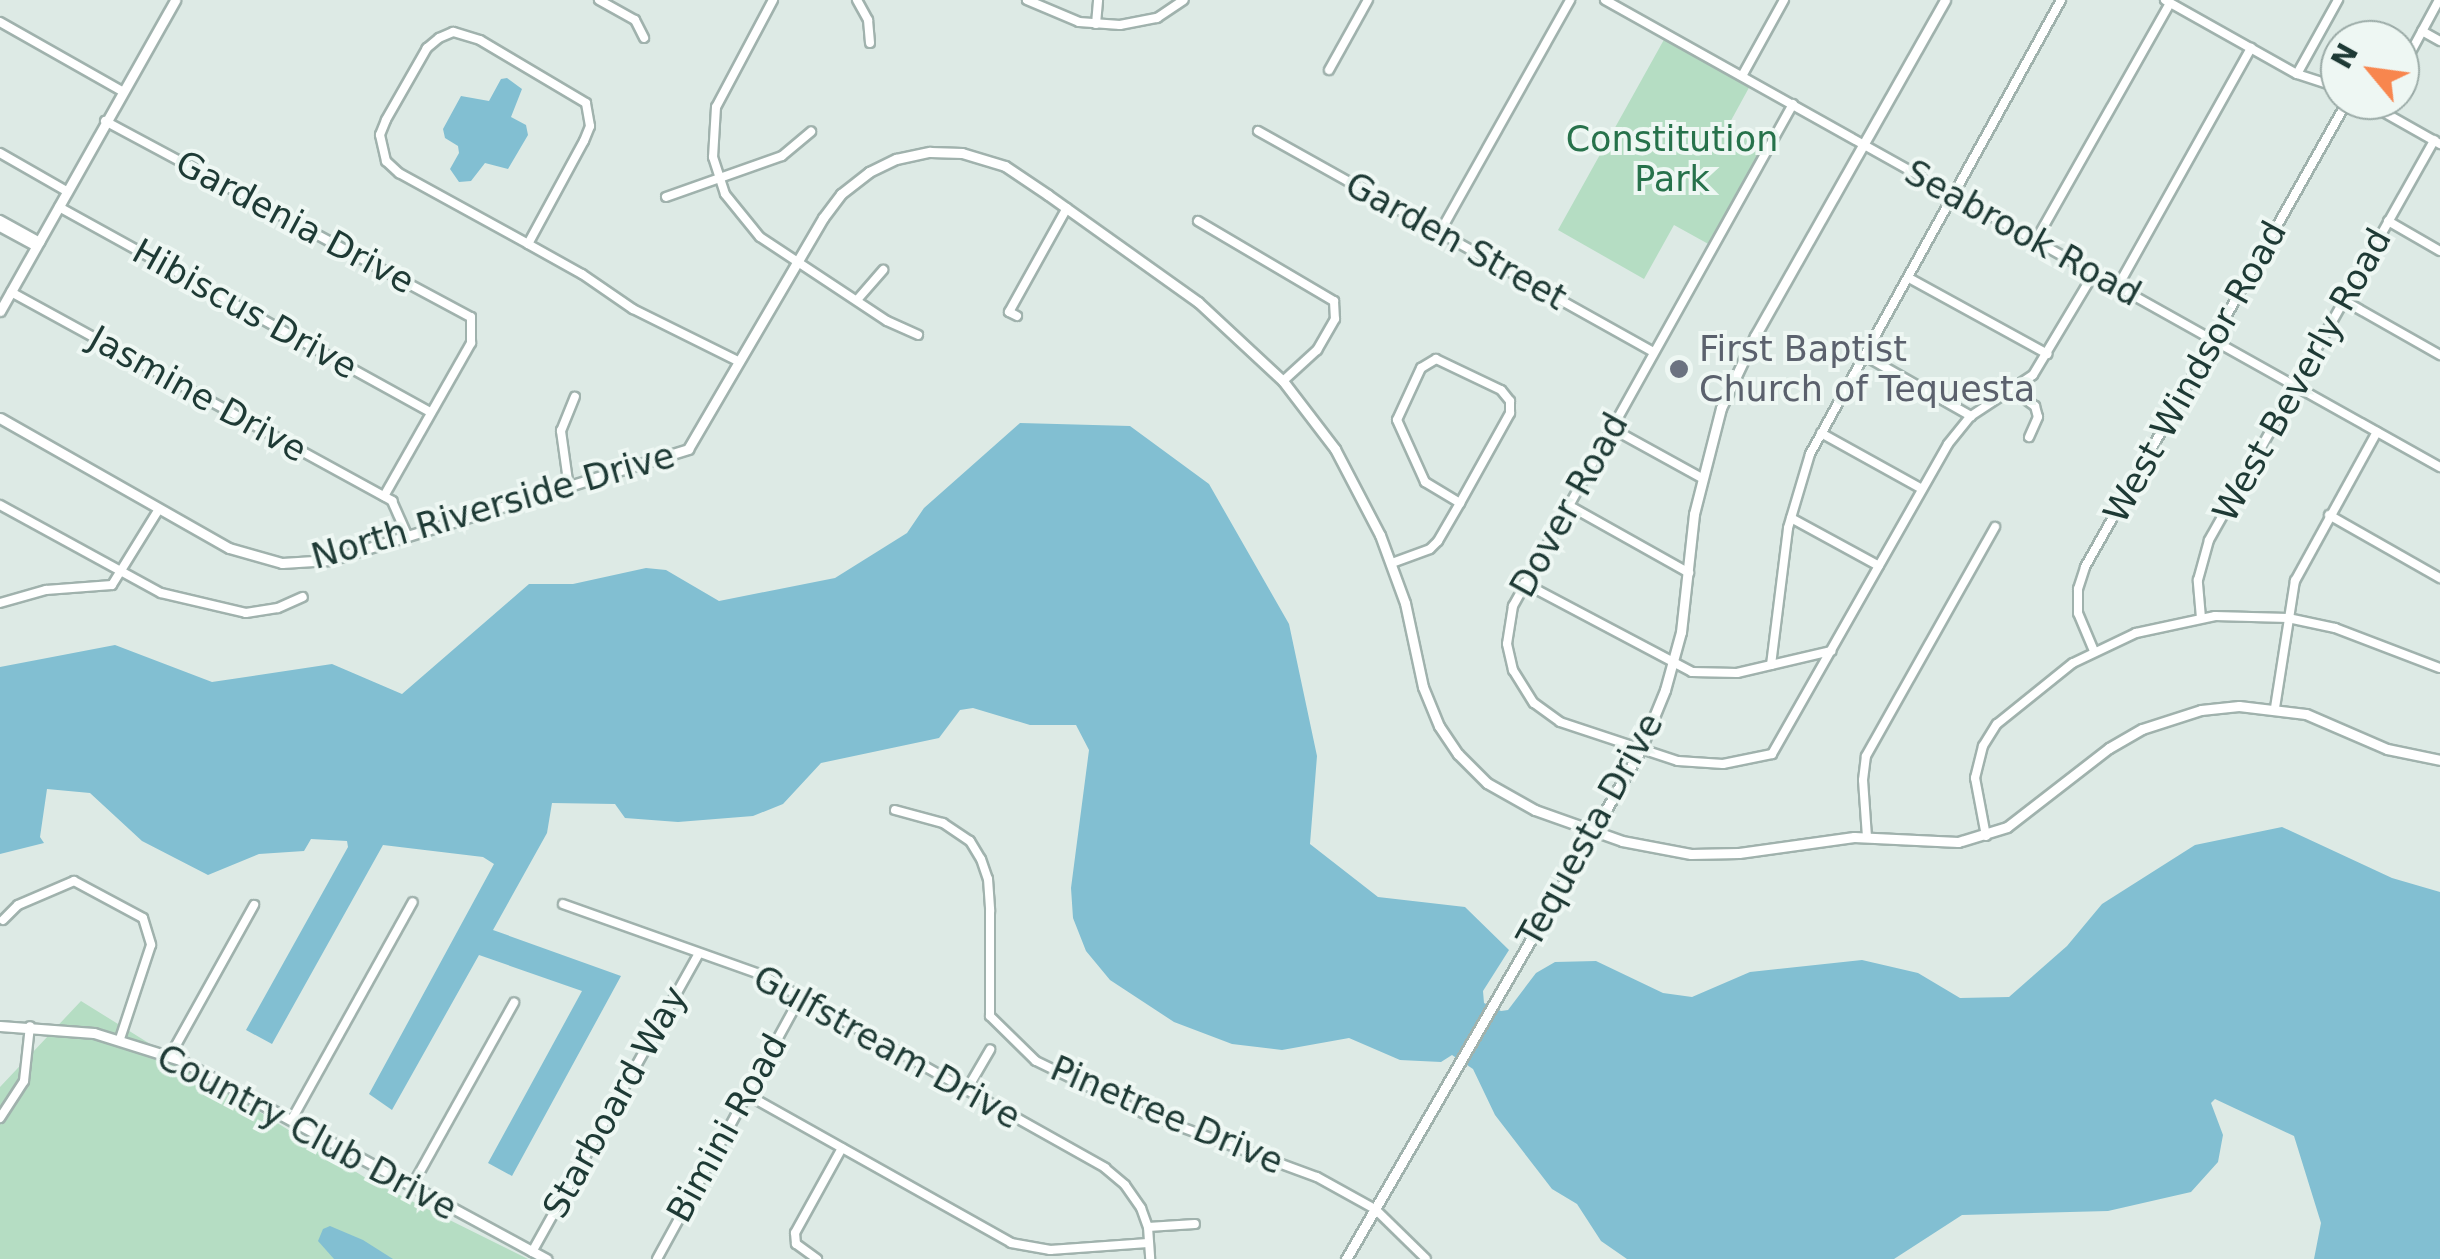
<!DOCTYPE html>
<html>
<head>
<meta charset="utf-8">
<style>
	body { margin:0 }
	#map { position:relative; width:2440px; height:1259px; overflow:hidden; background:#ddeae5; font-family:"DejaVu Sans",sans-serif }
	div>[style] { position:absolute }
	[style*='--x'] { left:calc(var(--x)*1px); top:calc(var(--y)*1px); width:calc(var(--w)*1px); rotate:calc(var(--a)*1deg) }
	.green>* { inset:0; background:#b5ddc3 }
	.water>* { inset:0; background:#82bfd2 }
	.roads { filter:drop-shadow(2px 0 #a0b2ad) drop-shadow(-2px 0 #a0b2ad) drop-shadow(0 2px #a0b2ad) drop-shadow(0 -2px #a0b2ad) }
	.minor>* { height:8px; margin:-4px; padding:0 4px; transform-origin:4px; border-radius:4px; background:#fff }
	.tertiary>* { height:9px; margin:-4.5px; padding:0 4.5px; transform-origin:4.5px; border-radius:4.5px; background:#fff }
	.dots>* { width:28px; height:28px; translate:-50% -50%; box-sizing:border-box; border:5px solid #eef7f3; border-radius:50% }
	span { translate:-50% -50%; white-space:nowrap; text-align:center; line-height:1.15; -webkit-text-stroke:8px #eef7f3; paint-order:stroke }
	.park-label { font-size:35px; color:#27724b }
	.street-label { font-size:35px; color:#1e3a35 }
	.worship-label { font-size:35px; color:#5b616d }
	.left { translate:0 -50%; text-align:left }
	.north { position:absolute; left:2320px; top:20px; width:100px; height:100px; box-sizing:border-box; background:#eef7f3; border:2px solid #9baba7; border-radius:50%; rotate:299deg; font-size:28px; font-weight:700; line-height:40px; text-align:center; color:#1e3a35 }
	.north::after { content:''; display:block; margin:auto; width:35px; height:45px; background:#f8864e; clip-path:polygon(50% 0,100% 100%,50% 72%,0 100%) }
</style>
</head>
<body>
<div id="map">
	<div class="green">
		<i style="clip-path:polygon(1666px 36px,1751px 84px,1728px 126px,1767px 148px,1712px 246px,1674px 225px,1644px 279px,1558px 230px)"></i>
		<i style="clip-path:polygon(81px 1001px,369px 1180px,528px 1259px,0 1259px,0 1087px)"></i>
	</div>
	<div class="water">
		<i style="clip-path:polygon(507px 78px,522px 89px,511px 117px,526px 125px,528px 135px,508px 169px,485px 163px,471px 181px,459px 182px,450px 169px,459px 153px,458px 146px,445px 138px,443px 129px,461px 96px,489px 101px,501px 79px)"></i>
		<i style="clip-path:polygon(1020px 423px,1130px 426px,1209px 484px,1289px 624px,1317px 756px,1310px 844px,1378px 897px,1465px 907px,1509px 950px,1483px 991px,1484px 1003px,1501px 1011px,1508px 1010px,1536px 973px,1555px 962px,1596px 961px,1663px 993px,1692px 997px,1750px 972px,1862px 960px,1918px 973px,1960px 998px,2009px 997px,2067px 946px,2102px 904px,2195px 845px,2282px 827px,2392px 878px,2440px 892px,2440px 1259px,2314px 1259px,2321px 1223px,2294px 1136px,2215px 1099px,2211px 1103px,2223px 1135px,2218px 1162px,2191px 1192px,2108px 1211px,1962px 1215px,1894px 1259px,1627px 1259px,1601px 1241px,1577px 1204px,1552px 1189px,1495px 1115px,1473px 1069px,1452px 1055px,1441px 1062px,1400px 1060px,1349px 1038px,1282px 1050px,1232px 1044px,1174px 1022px,1110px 980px,1086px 951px,1073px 918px,1071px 888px,1089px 750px,1076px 725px,1030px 725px,973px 708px,960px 710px,939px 738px,821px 763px,783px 804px,753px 816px,678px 822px,625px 818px,615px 804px,552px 803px,547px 833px,493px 930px,621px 976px,512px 1176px,488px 1163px,582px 991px,479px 955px,392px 1110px,369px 1094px,494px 864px,483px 857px,383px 845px,272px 1044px,246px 1030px,348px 847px,347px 841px,311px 839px,304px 851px,259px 854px,208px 875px,142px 841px,90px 793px,47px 789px,40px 837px,44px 843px,0 854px,0 667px,115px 645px,212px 682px,332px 664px,402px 694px,529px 584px,573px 584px,646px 568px,666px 570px,719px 601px,835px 578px,907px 533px,924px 508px)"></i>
		<i style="clip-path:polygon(330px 1226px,363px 1240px,393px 1259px,334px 1259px,318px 1241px,323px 1229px)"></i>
	</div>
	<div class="roads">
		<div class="minor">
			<i style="--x:599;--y:0;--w:41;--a:29.1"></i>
			<i style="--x:635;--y:20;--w:20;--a:63"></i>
			<i style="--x:773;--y:0;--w:121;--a:118"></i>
			<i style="--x:716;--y:107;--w:50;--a:93.4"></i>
			<i style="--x:713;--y:157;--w:39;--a:72"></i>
			<i style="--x:725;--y:194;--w:55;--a:50.9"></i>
			<i style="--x:760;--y:237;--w:152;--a:33.5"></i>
			<i style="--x:887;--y:321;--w:34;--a:24"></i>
			<i style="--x:857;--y:0;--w:23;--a:61"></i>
			<i style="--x:868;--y:20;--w:23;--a:85"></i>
			<i style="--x:1027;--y:0;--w:56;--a:22.9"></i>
			<i style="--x:1079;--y:22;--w:41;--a:4.2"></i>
			<i style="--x:1120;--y:25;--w:38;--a:-11"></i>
			<i style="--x:1157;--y:18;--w:32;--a:-34"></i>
			<i style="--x:1605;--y:0;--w:957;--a:29.22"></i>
			<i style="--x:2165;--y:0;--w:151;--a:29.3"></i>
			<i style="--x:2297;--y:74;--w:45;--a:18"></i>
			<i style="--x:0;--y:22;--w:140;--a:29.5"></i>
			<i style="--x:1096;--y:24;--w:24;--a:-85"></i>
			<i style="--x:2422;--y:31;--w:21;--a:29"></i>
			<i style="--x:1329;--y:70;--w:80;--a:-60.9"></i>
			<i style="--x:2400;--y:72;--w:82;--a:-61.6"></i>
			<i style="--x:2297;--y:74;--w:85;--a:-61"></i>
			<i style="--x:1742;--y:76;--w:87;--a:-61.1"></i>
			<i style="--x:2362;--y:100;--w:90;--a:29.4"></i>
			<i style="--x:1793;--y:104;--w:575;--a:119.15"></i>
			<i style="--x:1513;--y:606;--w:38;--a:99"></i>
			<i style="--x:1507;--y:644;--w:27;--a:77"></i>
			<i style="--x:1513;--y:670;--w:39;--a:58"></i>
			<i style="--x:1534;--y:703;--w:32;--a:36"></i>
			<i style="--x:1560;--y:722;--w:124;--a:18.3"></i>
			<i style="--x:1678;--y:761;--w:45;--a:3.8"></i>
			<i style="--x:1723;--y:764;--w:50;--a:-11.5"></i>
			<i style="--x:1772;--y:754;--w:356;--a:-60.4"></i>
			<i style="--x:1948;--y:444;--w:36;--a:-51"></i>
			<i style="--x:1971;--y:416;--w:74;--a:-33.5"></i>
			<i style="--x:2033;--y:375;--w:119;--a:-59.1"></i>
			<i style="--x:105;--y:121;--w:415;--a:28.2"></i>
			<i style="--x:471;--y:317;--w:26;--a:90"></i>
			<i style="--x:471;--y:343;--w:176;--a:119.6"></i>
			<i style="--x:1258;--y:131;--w:453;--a:29.2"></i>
			<i style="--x:0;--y:153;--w:78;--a:29.8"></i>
			<i style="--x:666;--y:197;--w:123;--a:-19.5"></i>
			<i style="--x:782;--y:156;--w:38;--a:-40"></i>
			<i style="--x:59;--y:207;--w:425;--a:28.9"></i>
			<i style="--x:0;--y:220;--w:46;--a:28.8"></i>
			<i style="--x:1198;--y:221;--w:158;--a:30.5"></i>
			<i style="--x:1334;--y:301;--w:18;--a:87"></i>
			<i style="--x:1335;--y:319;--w:36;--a:120"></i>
			<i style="--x:1317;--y:350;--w:46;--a:137.6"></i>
			<i style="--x:2388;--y:221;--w:60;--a:30"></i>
			<i style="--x:0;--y:227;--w:42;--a:28.4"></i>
			<i style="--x:1440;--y:232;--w:266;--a:-60.7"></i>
			<i style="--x:2036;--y:240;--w:272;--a:-60.5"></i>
			<i style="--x:528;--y:244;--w:117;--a:-61.5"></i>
			<i style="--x:584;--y:141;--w:16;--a:-68"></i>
			<i style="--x:590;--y:126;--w:23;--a:-100"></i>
			<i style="--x:586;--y:103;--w:123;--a:-149.3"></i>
			<i style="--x:480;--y:40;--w:28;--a:-163"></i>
			<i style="--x:453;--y:32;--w:15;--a:157"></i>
			<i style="--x:439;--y:38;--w:16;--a:140"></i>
			<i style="--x:427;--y:48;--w:83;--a:119.7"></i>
			<i style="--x:386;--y:120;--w:16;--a:112"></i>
			<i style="--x:380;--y:135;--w:27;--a:77"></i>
			<i style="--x:386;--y:161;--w:18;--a:43"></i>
			<i style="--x:399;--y:173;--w:147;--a:28.8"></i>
			<i style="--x:528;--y:244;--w:62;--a:29.1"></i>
			<i style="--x:582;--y:274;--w:62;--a:34.5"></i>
			<i style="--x:633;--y:309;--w:119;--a:26.4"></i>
			<i style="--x:1909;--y:278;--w:158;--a:28.8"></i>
			<i style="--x:2118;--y:286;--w:273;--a:-60.8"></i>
			<i style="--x:11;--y:292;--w:435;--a:28.7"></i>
			<i style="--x:392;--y:501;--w:39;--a:66"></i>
			<i style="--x:857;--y:300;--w:40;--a:-49"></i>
			<i style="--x:2343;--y:300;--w:112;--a:29.6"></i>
			<i style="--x:1017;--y:316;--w:9;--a:-153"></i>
			<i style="--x:1009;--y:312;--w:119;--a:-60.9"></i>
			<i style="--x:1867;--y:357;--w:120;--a:29.6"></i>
			<i style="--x:2014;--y:391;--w:26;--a:36"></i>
			<i style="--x:2035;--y:406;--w:11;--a:75"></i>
			<i style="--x:2038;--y:417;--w:22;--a:114"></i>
			<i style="--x:1611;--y:428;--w:102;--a:28.8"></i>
			<i style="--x:1821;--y:433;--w:115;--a:29"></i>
			<i style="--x:569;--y:488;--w:58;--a:-98"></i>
			<i style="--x:561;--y:431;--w:37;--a:-68"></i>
			<i style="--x:0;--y:505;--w:183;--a:28.7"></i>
			<i style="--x:161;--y:593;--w:87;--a:13.2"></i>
			<i style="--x:246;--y:613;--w:32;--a:-9"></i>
			<i style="--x:278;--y:608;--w:27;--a:-24"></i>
			<i style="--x:1568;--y:505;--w:139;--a:29.3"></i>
			<i style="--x:2329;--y:515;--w:128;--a:29.6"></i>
			<i style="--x:1791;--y:518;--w:100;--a:28.6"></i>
			<i style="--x:1392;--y:563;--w:40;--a:-20.2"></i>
			<i style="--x:1430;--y:549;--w:11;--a:-45"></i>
			<i style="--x:1438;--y:541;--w:44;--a:-59.9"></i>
			<i style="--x:1460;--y:503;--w:103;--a:-60.9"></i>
			<i style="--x:1510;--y:413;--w:12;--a:-90"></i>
			<i style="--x:1510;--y:401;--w:14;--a:-129"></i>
			<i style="--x:1501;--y:390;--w:72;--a:-154.5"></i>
			<i style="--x:1436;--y:359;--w:17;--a:149"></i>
			<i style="--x:1421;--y:368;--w:57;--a:114.8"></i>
			<i style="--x:1397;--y:420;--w:68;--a:65.7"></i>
			<i style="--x:1425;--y:482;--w:41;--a:31"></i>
			<i style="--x:1524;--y:583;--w:190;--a:27.9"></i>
			<i style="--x:1692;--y:672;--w:45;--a:1.3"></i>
			<i style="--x:1737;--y:673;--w:97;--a:-13.2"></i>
			<i style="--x:0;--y:603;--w:48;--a:-15.8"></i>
			<i style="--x:46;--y:590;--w:66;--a:-4.3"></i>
			<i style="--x:112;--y:585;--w:89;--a:-58.3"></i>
			<i style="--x:2201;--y:618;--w:38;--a:-95"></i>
			<i style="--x:2198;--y:580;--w:41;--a:-74.6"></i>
			<i style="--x:2209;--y:540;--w:459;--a:-60.6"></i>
			<i style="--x:2094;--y:651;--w:41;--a:-112.8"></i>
			<i style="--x:2078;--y:613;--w:24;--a:-90"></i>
			<i style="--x:2078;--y:589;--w:23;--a:-72"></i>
			<i style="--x:2085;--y:567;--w:536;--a:-60.61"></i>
			<i style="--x:1771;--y:665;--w:138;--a:-82.9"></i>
			<i style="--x:1788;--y:528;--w:77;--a:-73.4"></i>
			<i style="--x:1810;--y:454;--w:519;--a:-61.06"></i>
			<i style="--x:2275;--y:708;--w:129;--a:-81.1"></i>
			<i style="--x:2295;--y:581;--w:170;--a:-61.2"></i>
			<i style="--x:895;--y:810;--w:50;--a:15.2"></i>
			<i style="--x:943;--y:823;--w:32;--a:34"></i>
			<i style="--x:970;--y:841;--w:21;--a:59"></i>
			<i style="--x:981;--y:859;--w:21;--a:71"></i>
			<i style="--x:988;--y:879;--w:32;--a:86"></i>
			<i style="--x:990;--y:911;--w:105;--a:90"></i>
			<i style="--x:990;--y:1016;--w:64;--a:44.4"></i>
			<i style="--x:1036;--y:1061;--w:119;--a:25.9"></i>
			<i style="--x:1143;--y:1113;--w:185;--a:20.2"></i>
			<i style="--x:1317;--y:1177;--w:66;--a:28.9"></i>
			<i style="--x:1375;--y:1209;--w:71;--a:44.4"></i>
			<i style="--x:1986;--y:836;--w:59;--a:-100.7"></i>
			<i style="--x:1975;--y:778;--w:33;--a:-76"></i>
			<i style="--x:1983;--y:746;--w:26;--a:-58"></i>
			<i style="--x:1997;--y:724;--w:97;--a:-38.8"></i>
			<i style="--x:2073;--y:663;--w:70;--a:-25.5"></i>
			<i style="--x:2136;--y:633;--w:81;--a:-12.1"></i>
			<i style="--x:2215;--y:616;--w:73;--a:1.6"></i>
			<i style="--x:2288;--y:618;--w:48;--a:12"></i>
			<i style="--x:2335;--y:628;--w:112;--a:20.9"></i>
			<i style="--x:1867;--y:837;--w:57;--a:-94"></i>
			<i style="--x:1863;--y:780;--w:24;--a:-83"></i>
			<i style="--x:1866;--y:756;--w:263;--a:-60.6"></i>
			<i style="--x:563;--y:904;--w:209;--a:19.6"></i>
			<i style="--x:760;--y:974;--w:396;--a:29.3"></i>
			<i style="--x:1105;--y:1168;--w:26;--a:40"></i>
			<i style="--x:1125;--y:1185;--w:28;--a:55"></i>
			<i style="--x:1141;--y:1208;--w:20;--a:70"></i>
			<i style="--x:1148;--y:1227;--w:32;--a:86"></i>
			<i style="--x:3;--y:920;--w:21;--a:-45"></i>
			<i style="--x:18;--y:905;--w:61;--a:-23.2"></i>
			<i style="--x:74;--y:881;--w:78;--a:28.2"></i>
			<i style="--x:143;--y:918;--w:28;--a:73"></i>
			<i style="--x:151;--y:945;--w:99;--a:108.3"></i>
			<i style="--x:170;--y:1056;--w:173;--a:-60.9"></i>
			<i style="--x:966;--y:1091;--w:48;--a:-59.7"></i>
			<i style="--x:746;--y:1094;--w:304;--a:29.3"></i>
			<i style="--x:1011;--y:1243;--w:40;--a:10"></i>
			<i style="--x:1050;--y:1250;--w:98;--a:-4.1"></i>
			<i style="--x:0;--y:1118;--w:44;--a:-57"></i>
			<i style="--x:24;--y:1081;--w:55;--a:-83.8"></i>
			<i style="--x:292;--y:1119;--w:248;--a:-60.9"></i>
			<i style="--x:412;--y:1186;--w:210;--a:-60.9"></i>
			<i style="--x:1148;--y:1227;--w:47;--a:-3.7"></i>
			<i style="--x:532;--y:1252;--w:342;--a:-60.8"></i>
			<i style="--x:657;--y:1259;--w:298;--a:-61.3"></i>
			<i style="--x:817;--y:1259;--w:26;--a:-144"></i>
			<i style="--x:796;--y:1244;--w:11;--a:-95"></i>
			<i style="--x:795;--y:1233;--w:97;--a:-61.1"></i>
		</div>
		<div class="tertiary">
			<i style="--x:0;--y:311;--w:357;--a:-60.6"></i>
			<i style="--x:0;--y:418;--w:263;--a:29.6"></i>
			<i style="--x:229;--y:548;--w:55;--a:15.8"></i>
			<i style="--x:282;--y:563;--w:48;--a:-3.6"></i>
			<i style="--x:330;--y:560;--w:375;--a:-17.2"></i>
			<i style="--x:688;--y:449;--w:268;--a:-59.7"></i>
			<i style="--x:823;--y:218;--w:30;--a:-53"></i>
			<i style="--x:841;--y:194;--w:36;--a:-38"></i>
			<i style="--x:869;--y:172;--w:30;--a:-26"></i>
			<i style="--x:896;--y:159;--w:35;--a:-12"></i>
			<i style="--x:930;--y:152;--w:32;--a:2"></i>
			<i style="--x:962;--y:153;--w:45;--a:16.8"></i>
			<i style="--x:1005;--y:166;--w:52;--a:34"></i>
			<i style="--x:1048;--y:195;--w:184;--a:35.5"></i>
			<i style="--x:1198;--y:302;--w:116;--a:42.9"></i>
			<i style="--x:1283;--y:381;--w:86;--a:52.6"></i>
			<i style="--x:1335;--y:449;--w:97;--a:62.4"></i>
			<i style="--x:1380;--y:535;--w:72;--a:69.8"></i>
			<i style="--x:1405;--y:603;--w:86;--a:77.9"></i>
			<i style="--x:1423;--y:687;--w:42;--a:67.7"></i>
			<i style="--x:1439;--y:726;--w:34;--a:56"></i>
			<i style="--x:1458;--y:754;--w:41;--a:45"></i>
			<i style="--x:1487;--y:783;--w:55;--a:29.4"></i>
			<i style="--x:1535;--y:810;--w:92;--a:19.6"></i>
			<i style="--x:1622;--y:841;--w:70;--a:10.7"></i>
			<i style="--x:1691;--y:854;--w:48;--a:-1.2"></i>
			<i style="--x:1739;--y:853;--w:116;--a:-7.9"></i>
			<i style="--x:1854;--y:837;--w:104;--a:2.8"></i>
			<i style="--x:1958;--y:842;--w:51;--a:-17"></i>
			<i style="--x:2007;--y:827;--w:129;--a:-37.8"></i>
			<i style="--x:2109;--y:748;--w:38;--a:-30"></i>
			<i style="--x:2142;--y:729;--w:62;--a:-17.9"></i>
			<i style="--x:2201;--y:710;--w:38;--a:-6"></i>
			<i style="--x:2239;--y:706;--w:67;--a:6.8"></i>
			<i style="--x:2306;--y:714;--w:88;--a:23.4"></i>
			<i style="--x:2387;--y:749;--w:54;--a:11.7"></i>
			<i style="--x:0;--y:1026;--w:94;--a:4.3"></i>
			<i style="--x:94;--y:1033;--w:90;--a:17.4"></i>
			<i style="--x:180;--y:1060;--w:417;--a:28.5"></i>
			<i style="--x:1346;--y:1259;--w:587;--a:-59.94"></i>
			<i style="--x:1640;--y:751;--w:66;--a:-67.7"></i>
			<i style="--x:1665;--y:690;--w:60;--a:-74.6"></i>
			<i style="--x:1681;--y:632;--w:119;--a:-83.7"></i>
			<i style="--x:1694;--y:514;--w:109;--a:-75.7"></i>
			<i style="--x:1721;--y:408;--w:80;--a:-64.7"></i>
			<i style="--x:1755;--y:336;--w:386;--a:-60.5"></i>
		</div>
	</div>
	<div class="dots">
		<i style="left:1679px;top:369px;background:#6b7280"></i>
	</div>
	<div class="park-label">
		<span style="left:1672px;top:159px">Constitution<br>Park</span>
	</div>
	<div class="street-label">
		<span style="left:295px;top:222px;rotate:28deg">Gardenia Drive</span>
		<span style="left:2023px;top:233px;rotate:29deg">Seabrook Road</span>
		<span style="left:1456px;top:241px;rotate:29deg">Garden Street</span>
		<span style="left:245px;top:309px;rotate:29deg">Hibiscus Drive</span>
		<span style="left:2195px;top:372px;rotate:-61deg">West Windsor Road</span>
		<span style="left:2302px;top:375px;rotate:-61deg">West Beverly Road</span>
		<span style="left:198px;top:394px;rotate:29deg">Jasmine Drive</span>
		<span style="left:1569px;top:505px;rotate:-61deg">Dover Road</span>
		<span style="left:493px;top:506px;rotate:-16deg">North Riverside Drive</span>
		<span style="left:1590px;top:830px;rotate:-61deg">Tequesta Drive</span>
		<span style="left:887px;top:1047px;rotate:29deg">Gulfstream Drive</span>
		<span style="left:615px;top:1102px;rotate:-61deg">Starboard Way</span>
		<span style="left:1167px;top:1115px;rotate:23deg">Pinetree Drive</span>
		<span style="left:727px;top:1128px;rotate:-61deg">Bimini Road</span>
		<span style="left:307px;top:1132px;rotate:28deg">Country Club Drive</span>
	</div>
	<div class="worship-label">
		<span class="left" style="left:1699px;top:369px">First Baptist<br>Church of Tequesta</span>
	</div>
	<div class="north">N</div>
</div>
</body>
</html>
